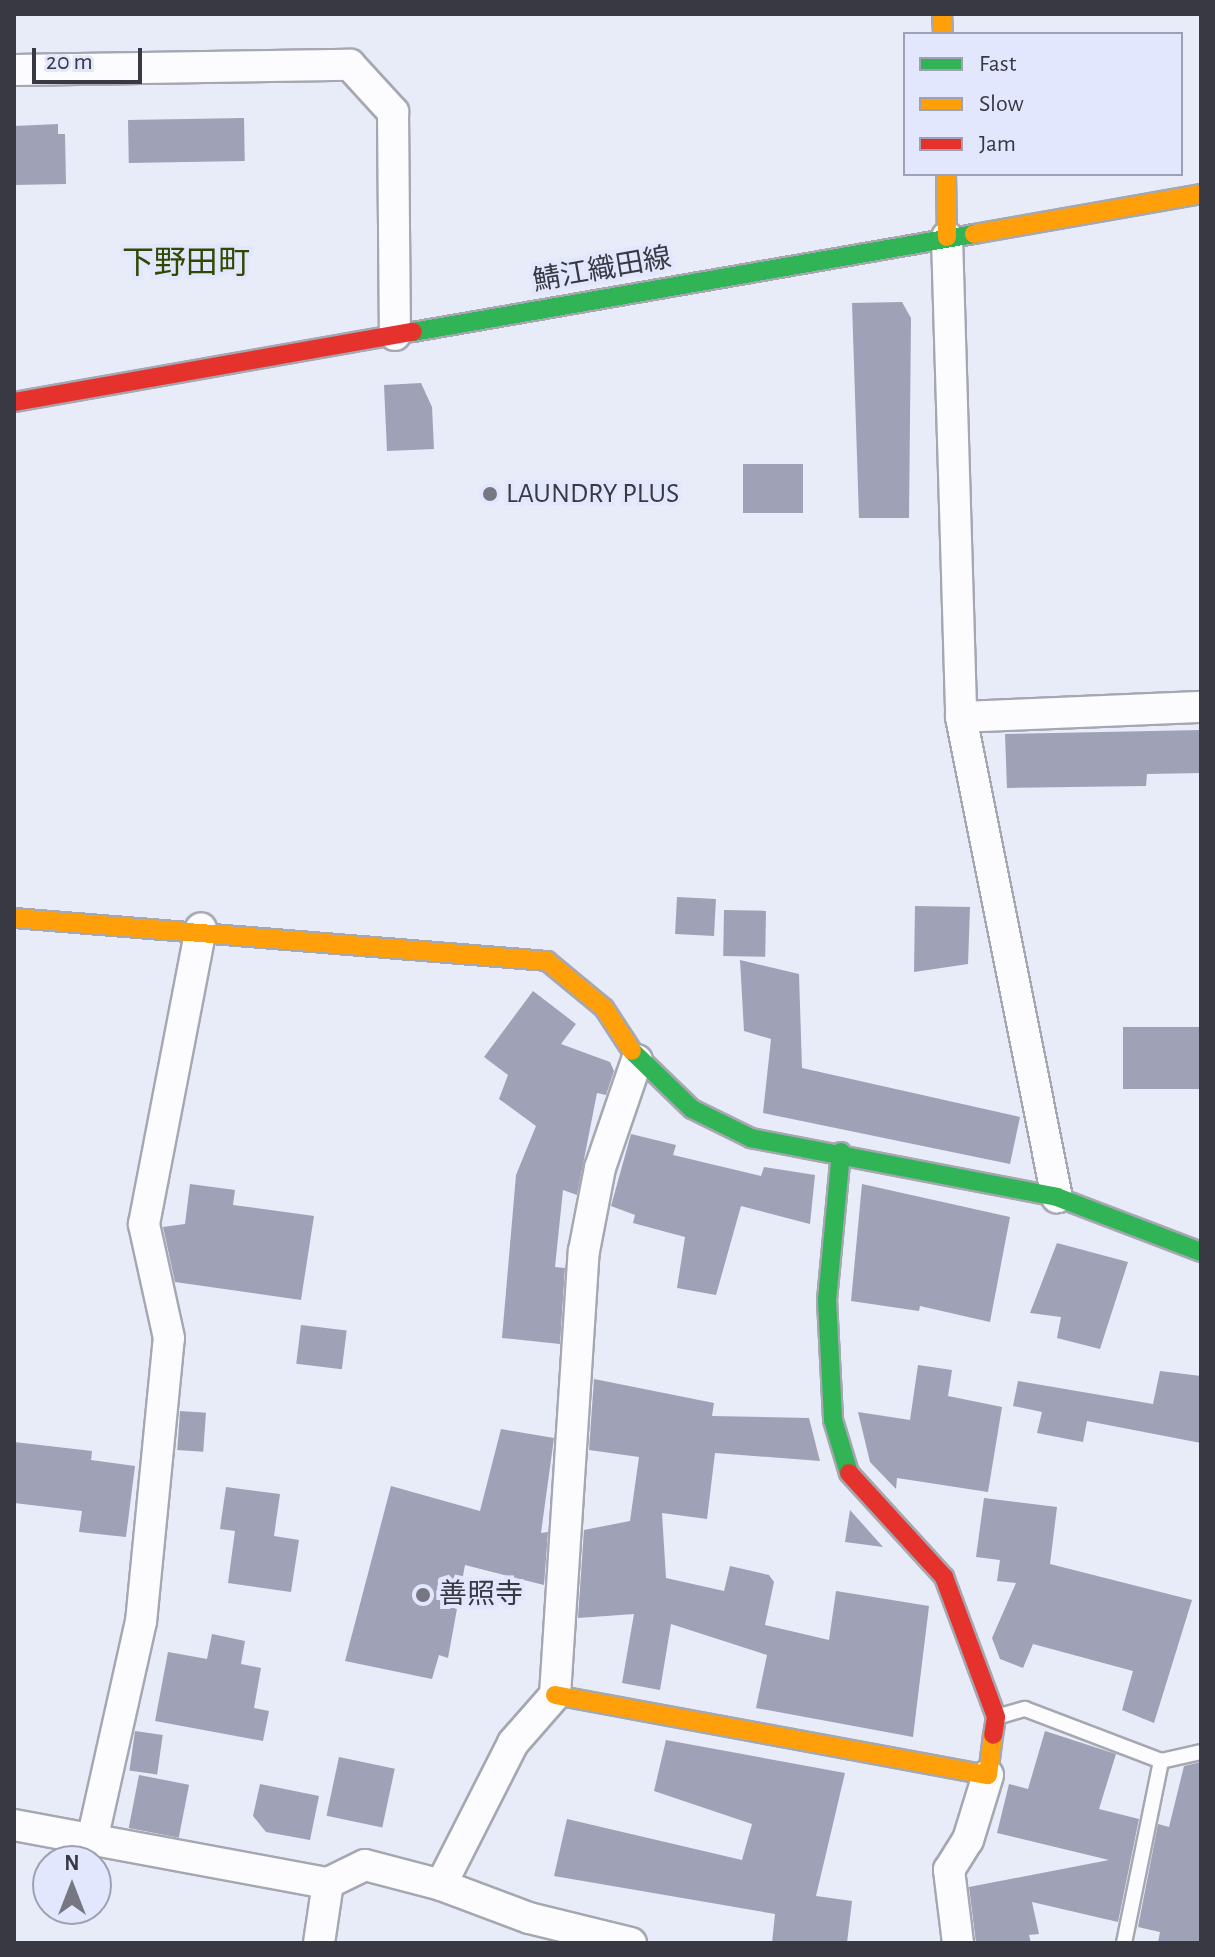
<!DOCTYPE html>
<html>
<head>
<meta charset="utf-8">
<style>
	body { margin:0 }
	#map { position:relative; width:1215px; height:1957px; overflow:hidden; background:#e8ebf8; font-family:"Alegreya Sans","Noto Sans JP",sans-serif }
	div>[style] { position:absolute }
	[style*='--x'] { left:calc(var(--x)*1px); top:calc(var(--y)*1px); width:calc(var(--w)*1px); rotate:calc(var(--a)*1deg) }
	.building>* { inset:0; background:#9fa1b7; transform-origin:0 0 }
	.roads { filter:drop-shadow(2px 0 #a5a7b1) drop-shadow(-2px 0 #a5a7b1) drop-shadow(0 2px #a5a7b1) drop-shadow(0 -2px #a5a7b1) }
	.lane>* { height:14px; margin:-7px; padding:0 7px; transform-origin:7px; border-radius:7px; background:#fcfcfe }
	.street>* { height:30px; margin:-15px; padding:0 15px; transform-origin:15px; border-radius:15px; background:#fcfcfe }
	.fast>* { height:18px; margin:-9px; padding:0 9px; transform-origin:9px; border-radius:9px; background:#30b455 }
	.slow>* { height:18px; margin:-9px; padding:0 9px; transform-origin:9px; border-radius:9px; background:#ff9f0a }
	.jam>* { height:18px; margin:-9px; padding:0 9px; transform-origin:9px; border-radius:9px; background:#e5322d }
	.dots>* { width:22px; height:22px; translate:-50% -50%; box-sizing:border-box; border:4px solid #e2e7fe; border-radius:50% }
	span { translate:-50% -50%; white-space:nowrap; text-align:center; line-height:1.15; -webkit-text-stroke:8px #e2e7fe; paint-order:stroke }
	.street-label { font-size:28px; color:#383943 }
	.poi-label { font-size:28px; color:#383943 }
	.left { translate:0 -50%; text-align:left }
	.quarter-label { font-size:32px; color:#304900 }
	.frame { position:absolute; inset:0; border:16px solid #383943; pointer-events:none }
	.legend { position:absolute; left:903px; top:32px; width:280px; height:144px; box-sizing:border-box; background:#e2e7fe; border:2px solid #9ea1b3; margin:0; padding:10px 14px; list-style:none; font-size:24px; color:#383943 }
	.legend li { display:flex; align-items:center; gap:16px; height:40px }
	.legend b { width:40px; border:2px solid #9ea1b3 }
	.north { position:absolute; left:32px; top:1845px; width:80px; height:80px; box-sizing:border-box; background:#e2e7fe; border:2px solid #9ea1b3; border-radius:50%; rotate:0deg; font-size:22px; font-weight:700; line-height:32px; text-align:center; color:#383943 }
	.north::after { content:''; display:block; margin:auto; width:28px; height:36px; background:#767782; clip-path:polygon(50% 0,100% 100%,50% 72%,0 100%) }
	.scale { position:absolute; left:32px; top:48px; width:110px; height:36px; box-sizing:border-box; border:4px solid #383943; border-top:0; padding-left:10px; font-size:24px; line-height:28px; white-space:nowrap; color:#383943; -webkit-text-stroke:6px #e2e7fe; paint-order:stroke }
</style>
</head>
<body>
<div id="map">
	<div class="building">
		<i style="left:244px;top:118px;width:43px;height:116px;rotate:89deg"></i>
		<i style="clip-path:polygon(58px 124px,58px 134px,65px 134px,66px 184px,14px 185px,14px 126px)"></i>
		<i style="clip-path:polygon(902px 302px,911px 318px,909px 518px,859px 518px,852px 303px)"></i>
		<i style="clip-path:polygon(421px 383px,432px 407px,434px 449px,387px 451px,384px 385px)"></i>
		<i style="left:743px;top:464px;width:60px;height:49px"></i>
		<i style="clip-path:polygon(1201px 730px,1201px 773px,1147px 774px,1146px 786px,1007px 788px,1005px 734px)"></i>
		<i style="left:677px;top:897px;width:39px;height:37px;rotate:3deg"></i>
		<i style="clip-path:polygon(915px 906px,970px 907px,968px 964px,914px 972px)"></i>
		<i style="left:724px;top:910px;width:42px;height:46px;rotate:1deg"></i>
		<i style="clip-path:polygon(740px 960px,799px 974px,802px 1068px,1020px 1117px,1010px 1164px,763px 1113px,771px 1039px,744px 1031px)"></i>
		<i style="clip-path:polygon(533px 991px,576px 1024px,561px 1044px,610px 1062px,614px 1071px,606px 1095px,597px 1093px,577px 1195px,563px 1190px,555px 1267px,565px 1268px,560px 1344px,502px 1338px,516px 1175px,536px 1126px,499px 1099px,508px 1075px,484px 1057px)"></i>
		<i style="left:1201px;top:1027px;width:62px;height:78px;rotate:90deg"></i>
		<i style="clip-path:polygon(631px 1134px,676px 1145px,673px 1155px,761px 1176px,764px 1167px,815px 1175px,810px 1224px,741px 1206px,716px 1295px,677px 1288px,685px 1237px,633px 1223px,635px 1215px,611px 1206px)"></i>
		<i style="clip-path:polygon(190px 1184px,235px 1190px,233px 1205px,314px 1216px,301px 1300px,175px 1282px,163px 1227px,185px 1224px)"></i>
		<i style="clip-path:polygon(862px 1184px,1010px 1217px,990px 1322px,920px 1306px,919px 1311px,851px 1301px)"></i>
		<i style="clip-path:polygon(1057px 1243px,1128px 1262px,1100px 1349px,1057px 1338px,1061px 1317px,1030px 1313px)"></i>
		<i style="left:301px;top:1325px;width:46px;height:39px;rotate:7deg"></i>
		<i style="clip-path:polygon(918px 1365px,952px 1370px,948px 1396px,1002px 1407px,988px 1492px,897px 1478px,896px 1489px,870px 1462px,858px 1412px,910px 1420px)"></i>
		<i style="clip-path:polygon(1160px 1371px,1201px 1376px,1201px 1443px,1087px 1421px,1083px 1442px,1037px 1433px,1042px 1412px,1013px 1406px,1018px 1381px,1153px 1404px)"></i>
		<i style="clip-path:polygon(594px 1379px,714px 1403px,712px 1416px,809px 1418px,820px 1461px,715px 1453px,707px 1519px,662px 1513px,666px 1578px,724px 1591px,730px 1566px,769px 1575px,774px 1582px,765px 1625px,829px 1640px,836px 1591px,929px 1606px,913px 1737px,756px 1708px,767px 1655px,671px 1624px,660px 1690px,622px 1683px,634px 1614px,578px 1618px,584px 1530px,630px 1521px,639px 1457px,589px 1450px)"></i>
		<i style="left:180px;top:1411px;width:26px;height:39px;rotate:4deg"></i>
		<i style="clip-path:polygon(501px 1429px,554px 1438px,541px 1533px,548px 1532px,544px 1585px,465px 1565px,448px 1658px,439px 1655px,432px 1679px,345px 1661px,391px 1486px,480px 1511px)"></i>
		<i style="clip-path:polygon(14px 1442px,92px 1451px,91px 1460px,135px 1466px,126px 1537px,79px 1532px,82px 1511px,14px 1503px)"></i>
		<i style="clip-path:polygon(226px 1487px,280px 1494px,274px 1536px,299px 1540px,291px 1592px,228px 1583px,235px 1531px,220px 1529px)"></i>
		<i style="clip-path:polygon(984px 1498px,1057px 1507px,1050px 1564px,1192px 1600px,1154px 1723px,1122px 1710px,1133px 1671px,1033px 1644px,1023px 1668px,1000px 1659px,992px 1638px,1016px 1583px,997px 1581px,1000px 1560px,976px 1557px)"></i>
		<i style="clip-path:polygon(850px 1510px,883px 1547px,845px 1542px)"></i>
		<i style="clip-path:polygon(212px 1634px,245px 1641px,241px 1664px,261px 1668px,254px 1708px,269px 1711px,263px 1741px,155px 1721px,168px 1652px,207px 1659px)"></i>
		<i style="left:135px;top:1731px;width:28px;height:40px;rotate:8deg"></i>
		<i style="clip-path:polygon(1045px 1731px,1116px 1754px,1099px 1809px,1139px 1819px,1118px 1922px,1032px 1902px,1039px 1934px,1029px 1935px,1031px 1943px,976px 1943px,969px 1887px,1109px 1860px,997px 1833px,1009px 1784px,1028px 1789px)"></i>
		<i style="clip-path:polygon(666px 1740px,845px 1773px,816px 1896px,852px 1901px,847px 1943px,772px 1943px,775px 1914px,554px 1876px,567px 1819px,742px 1860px,752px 1824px,654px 1791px)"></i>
		<i style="left:339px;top:1757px;width:57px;height:60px;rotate:12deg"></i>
		<i style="clip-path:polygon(1201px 1762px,1201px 1943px,1158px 1943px,1160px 1932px,1138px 1927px,1158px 1824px,1169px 1827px,1184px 1766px)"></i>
		<i style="left:139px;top:1775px;width:51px;height:54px;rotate:11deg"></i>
		<i style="clip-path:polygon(260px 1784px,319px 1796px,310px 1840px,266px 1832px,253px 1816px)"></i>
	</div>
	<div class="roads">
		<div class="lane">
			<i style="--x:1000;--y:1716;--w:26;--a:-16"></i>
			<i style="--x:1025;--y:1709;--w:146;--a:20.9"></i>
			<i style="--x:1124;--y:1943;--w:186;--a:-78.5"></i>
			<i style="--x:1161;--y:1761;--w:41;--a:-12.7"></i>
		</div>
		<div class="street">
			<i style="--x:14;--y:70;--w:336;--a:-0.9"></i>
			<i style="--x:350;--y:65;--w:64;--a:47.5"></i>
			<i style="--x:393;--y:112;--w:223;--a:89.5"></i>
			<i style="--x:947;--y:237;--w:480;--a:88.3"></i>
			<i style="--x:961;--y:717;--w:490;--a:78.7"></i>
			<i style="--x:961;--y:717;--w:240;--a:-2.4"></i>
			<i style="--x:14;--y:1825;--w:319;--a:10.5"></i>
			<i style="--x:328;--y:1883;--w:41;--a:-25.9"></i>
			<i style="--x:365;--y:1865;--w:79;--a:14.7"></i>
			<i style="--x:93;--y:1836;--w:219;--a:-77.4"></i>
			<i style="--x:141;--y:1622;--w:285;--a:-84.4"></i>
			<i style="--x:169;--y:1338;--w:117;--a:-102.4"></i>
			<i style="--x:144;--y:1224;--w:301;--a:-79.1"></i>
			<i style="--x:319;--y:1943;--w:61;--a:-81.5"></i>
			<i style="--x:631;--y:1943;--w:105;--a:-166.2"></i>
			<i style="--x:529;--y:1918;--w:94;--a:-159.4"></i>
			<i style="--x:441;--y:1885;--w:159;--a:-63.1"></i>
			<i style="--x:513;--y:1743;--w:64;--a:-48.8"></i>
			<i style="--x:555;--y:1695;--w:445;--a:-86.3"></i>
			<i style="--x:584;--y:1251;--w:85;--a:-79.1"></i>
			<i style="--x:600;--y:1168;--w:114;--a:-71.1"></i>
			<i style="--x:958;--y:1943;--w:74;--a:-97"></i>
			<i style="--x:949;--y:1870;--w:36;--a:-58"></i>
			<i style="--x:968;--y:1840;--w:68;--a:-72.9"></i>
		</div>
		<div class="fast">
			<i style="--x:413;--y:332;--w:569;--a:-9.91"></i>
			<i style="--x:632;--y:1051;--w:83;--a:44"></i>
			<i style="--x:692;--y:1109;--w:66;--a:26.2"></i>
			<i style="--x:751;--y:1138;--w:312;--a:10.9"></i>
			<i style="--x:1057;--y:1197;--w:154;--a:20.9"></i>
			<i style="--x:841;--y:1152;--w:149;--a:95.4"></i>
			<i style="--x:827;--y:1300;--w:120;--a:87.1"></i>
			<i style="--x:833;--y:1420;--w:55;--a:73.2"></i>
		</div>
		<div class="slow">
			<i style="--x:942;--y:14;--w:20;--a:87"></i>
			<i style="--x:946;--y:174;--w:63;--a:89.1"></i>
			<i style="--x:974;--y:234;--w:230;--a:-10"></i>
			<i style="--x:14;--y:918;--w:535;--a:4.61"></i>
			<i style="--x:547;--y:961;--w:74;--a:39.5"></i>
			<i style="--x:604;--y:1008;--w:51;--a:56.9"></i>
			<i style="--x:555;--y:1695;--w:440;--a:10.5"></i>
			<i style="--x:988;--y:1775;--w:40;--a:-82.9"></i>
		</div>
		<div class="jam">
			<i style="--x:14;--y:402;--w:405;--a:-10"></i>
			<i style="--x:849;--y:1473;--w:141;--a:47.6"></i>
			<i style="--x:944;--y:1577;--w:149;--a:69.6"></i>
			<i style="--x:996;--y:1717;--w:18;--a:99"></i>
		</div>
	</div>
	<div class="dots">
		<i style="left:490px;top:494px;background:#767782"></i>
		<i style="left:423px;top:1595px;background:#767782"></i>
	</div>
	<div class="street-label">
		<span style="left:602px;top:270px;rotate:-10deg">鯖江織田線</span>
	</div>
	<div class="poi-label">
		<span class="left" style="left:506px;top:494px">LAUNDRY PLUS</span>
		<span class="left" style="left:439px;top:1595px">善照寺</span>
	</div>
	<div class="quarter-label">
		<span style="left:186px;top:263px">下野田町</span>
	</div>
	<div class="frame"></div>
	<ul class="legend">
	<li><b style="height:10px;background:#30b455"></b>Fast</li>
	<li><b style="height:10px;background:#ff9f0a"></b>Slow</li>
	<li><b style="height:10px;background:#e5322d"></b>Jam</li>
	</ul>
	<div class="north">N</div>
	<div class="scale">20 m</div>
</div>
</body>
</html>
